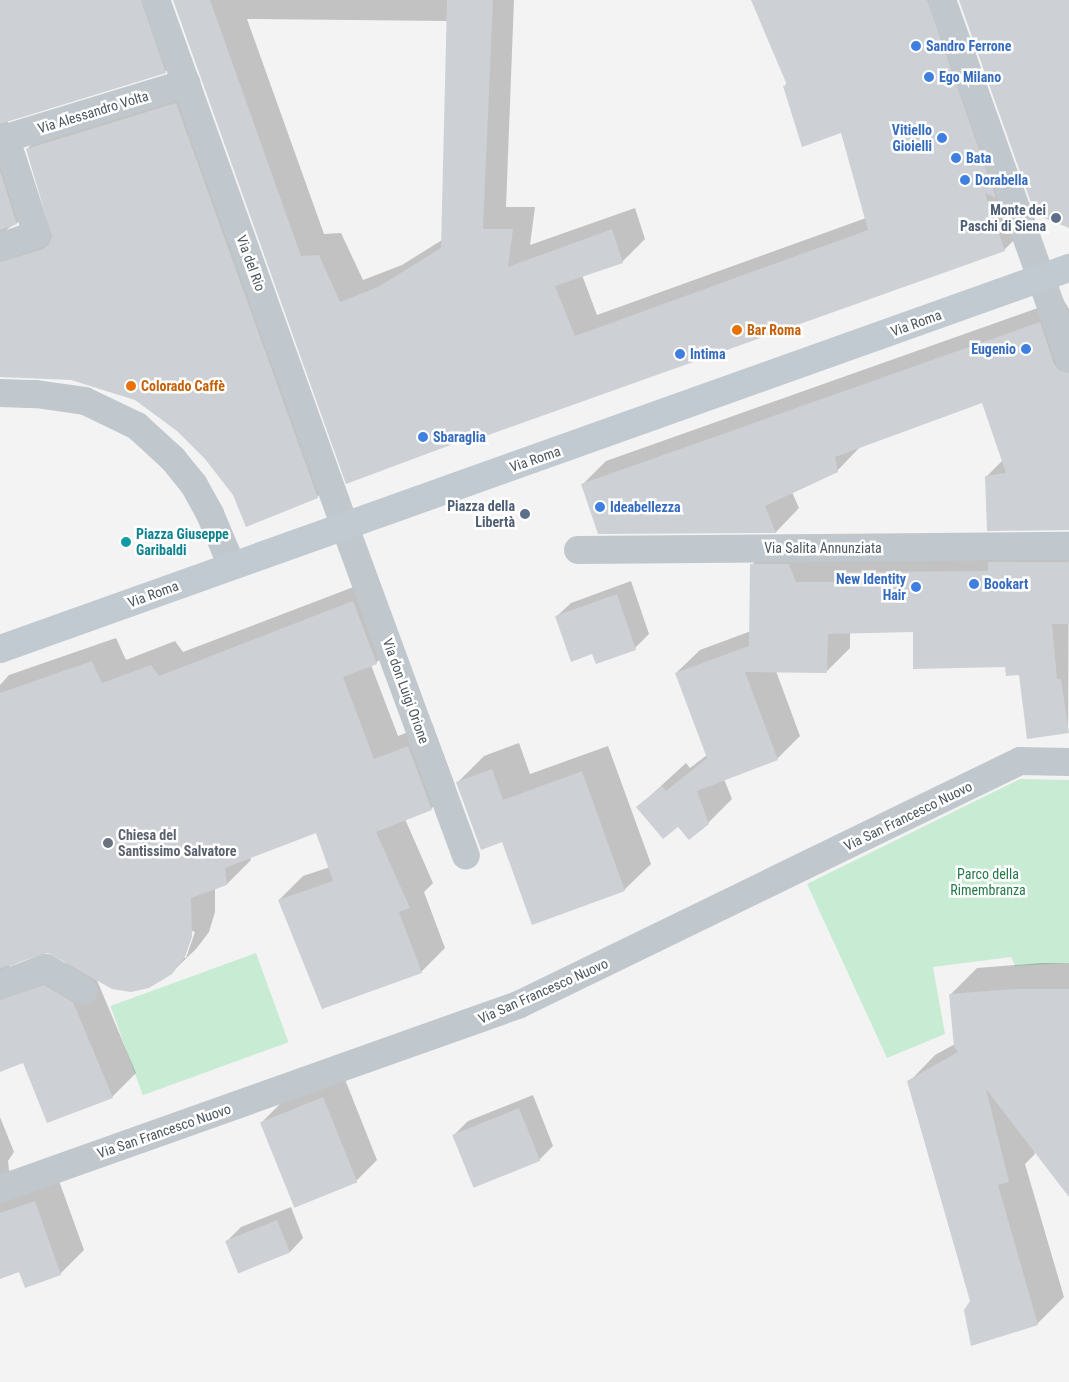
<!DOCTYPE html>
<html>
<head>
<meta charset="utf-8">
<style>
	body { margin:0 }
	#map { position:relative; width:1069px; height:1382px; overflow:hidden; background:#f4f3f3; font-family:"Roboto Condensed",sans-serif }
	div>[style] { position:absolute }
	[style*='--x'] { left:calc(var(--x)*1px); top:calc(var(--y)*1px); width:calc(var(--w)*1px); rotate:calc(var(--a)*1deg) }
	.green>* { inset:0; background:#c7ecd3; transform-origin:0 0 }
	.shadow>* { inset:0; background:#0003 }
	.building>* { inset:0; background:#cdd0d4; transform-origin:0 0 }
	.minor>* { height:28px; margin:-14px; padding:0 14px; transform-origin:14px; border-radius:14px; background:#c0c7cd }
	.tertiary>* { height:28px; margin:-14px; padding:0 14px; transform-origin:14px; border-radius:14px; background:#c0c7cd }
	.secondary>* { height:28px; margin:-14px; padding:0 14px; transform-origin:14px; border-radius:14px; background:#c1cad1 }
	.dots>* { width:14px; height:14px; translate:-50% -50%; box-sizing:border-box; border:2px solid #fff; border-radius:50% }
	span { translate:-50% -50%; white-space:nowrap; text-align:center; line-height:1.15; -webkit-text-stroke:5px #fff; paint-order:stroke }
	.shop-label { font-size:14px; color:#366cbe; font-weight:700 }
	.left { translate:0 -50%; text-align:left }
	.right { translate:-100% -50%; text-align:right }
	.street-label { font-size:14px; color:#4c575e }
	.service-label { font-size:14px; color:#4e5e75; font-weight:700 }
	.food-label { font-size:14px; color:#c56008; font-weight:700 }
	.culture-label { font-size:14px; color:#0d838f; font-weight:700 }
	.worship-label { font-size:14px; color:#5b616d; font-weight:700 }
	.park-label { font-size:14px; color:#237948 }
</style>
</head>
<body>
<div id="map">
	<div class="green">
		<i style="clip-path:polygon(1020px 779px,1069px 780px,1069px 963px,1015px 966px,1011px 957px,933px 967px,945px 1034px,887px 1058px,807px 884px)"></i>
		<i style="left:256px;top:953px;width:95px;height:155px;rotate:70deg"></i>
	</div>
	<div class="shadow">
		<i style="clip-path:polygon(0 0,170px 0,188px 49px,165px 72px,7px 120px,39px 201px,17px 223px,7px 229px,13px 237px,29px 240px,53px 231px,27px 149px,50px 126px,199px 81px,340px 474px,317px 497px,234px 495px,206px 459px,178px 430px,135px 398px,71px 379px,0 376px)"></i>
		<i style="clip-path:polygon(evenodd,174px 0,514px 0,506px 207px,535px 207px,530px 245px,635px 208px,645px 239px,622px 262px,582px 275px,597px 315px,866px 218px,842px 131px,784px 87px,787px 83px,753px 0,956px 0,1027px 227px,1004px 250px,465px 438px,347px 482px,174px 0,247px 19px,448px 21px,442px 240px,402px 265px,363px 280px,341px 233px,324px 234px,247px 19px)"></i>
		<i style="clip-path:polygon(1063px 299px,1069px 309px,1069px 529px,986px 477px,1003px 460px,983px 402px,861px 446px,837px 471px,792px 492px,799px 508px,776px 532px,599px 533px,583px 484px,606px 461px)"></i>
		<i style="clip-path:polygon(1069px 538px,1068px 732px,1020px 674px,1006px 665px,914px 631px,850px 632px,850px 648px,826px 672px,776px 671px,800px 736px,777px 759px,724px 779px,732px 799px,708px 823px,678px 825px,638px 807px,686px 763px,690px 768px,707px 755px,676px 673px,700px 650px,751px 631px,752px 565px,775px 541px)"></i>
		<i style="clip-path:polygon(evenodd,377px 578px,400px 639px,376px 663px,371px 665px,398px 736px,432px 723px,455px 785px,431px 809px,405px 819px,433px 883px,424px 892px,445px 948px,421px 972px,279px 900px,303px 876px,330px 867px,317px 832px,250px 857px,251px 860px,227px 884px,215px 888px,215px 912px,209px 932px,196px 949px,171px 973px,96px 978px,136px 1073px,112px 1097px,23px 1061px,0 1070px,0 685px,9px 675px,116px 638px,126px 660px,175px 641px,183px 652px,377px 578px,192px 931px,195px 932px,186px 958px,184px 958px,192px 931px,377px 578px,47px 951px,68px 962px,30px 976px,13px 973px,9px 966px,47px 951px)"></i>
		<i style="clip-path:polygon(631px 581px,649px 634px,635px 648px,593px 652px,557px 616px,571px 603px)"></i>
		<i style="clip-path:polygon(519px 743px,530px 774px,608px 746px,651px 864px,624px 890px,502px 841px,457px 783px,484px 756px)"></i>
		<i style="clip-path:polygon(1041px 963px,1069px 963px,1069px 1195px,1033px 1148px,1035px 1154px,1025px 1164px,1064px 1297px,1037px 1324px,971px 1302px,909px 1082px,935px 1055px,955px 1044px,950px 995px,977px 968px)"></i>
		<i style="clip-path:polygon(344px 1077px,377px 1160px,356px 1181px,262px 1122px,282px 1102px)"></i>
		<i style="clip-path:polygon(533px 1095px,553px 1146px,539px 1160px,454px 1135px,468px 1121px)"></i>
		<i style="clip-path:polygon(0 1117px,14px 1152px,8px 1161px,9px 1170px,14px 1178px,58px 1178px,84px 1250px,60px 1274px,20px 1271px,0 1278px)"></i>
		<i style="clip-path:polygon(291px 1207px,303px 1238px,290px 1252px,227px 1241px,241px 1227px)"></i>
	</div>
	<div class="building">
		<i style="clip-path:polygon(0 0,141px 0,166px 73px,0 124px)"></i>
		<i style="clip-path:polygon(173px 0,210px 0,301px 256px,319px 255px,340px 302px,378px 287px,441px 248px,447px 0,493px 0,483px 229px,513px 229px,508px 267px,612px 229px,623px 263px,555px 286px,575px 336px,868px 230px,841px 133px,802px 147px,783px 86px,787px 85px,751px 0,927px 0,996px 198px,985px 193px,1005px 251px,466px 443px,464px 440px,346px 484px)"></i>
		<i style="clip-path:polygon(959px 0,1069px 0,1069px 228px,1035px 214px)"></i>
		<i style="clip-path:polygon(176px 103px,318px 498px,246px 527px,233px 495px,205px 459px,177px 431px,135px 400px,71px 380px,0 377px,0 262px,43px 249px,49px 244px,52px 237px,26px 149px)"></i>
		<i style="clip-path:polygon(0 171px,17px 224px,0 230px)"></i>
		<i style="clip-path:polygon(1040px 322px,1054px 364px,1059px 370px,1069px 373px,1069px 530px,987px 531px,985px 476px,1006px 473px,982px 403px,835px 457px,838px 472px,765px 506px,776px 533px,598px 534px,581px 484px)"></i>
		<i style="clip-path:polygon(988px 562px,1069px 562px,1069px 624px,1052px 624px,1057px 679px,1061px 679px,1069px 733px,1027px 739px,1019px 675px,1006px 676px,1005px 667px,913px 669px,913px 632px,828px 634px,827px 673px,745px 672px,778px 760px,697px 791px,709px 824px,689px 840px,678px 827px,663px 839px,636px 807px,662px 786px,666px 791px,707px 758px,675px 673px,749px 646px,750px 564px,789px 564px,796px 582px,836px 582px,842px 572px,988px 571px)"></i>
		<i style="clip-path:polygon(617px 594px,636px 650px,596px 664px,592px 654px,571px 662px,555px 616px)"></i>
		<i style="clip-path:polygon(353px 601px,377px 664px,343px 677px,374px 759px,408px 746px,432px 810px,376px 832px,410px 908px,399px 912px,422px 973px,322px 1009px,278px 900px,333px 881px,316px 833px,225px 868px,227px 885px,191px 898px,192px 937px,185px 957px,172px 974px,149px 988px,131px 992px,112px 989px,48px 953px,0 968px,0 693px,92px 661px,102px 683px,151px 665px,159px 676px)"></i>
		<i style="clip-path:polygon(492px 769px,503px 800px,582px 771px,625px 891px,532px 925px,502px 842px,481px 850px,456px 782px)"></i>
		<i style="clip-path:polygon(44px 985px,73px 1002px,113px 1098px,47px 1123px,23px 1063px,0 1072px,0 1000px)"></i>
		<i style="clip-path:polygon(1014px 989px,1069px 989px,1069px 1197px,986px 1089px,1009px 1182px,998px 1185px,1038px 1325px,971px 1346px,964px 1310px,970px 1301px,907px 1081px,958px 1052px,954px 1047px,949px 994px)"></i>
		<i style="left:323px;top:1097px;width:92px;height:68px;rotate:68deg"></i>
		<i style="left:519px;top:1108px;width:57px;height:72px;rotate:68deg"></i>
		<i style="clip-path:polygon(35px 1201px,61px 1275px,25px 1288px,19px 1272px,0 1279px,0 1213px)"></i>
		<i style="left:277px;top:1220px;width:35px;height:56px;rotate:68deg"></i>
	</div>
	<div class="minor">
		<i style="--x:156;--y:0;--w:560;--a:70.27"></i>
		<i style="--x:345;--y:527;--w:350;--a:69.8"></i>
		<i style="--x:0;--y:140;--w:195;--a:-17"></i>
		<i style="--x:0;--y:247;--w:39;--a:-19"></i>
		<i style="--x:37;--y:234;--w:100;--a:-108.1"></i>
		<i style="--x:1041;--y:278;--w:85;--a:70.7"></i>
		<i style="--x:0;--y:393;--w:36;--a:2"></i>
		<i style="--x:36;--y:394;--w:49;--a:8.1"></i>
		<i style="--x:85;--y:401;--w:58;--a:25.7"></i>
		<i style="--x:137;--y:426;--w:49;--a:42.5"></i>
		<i style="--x:173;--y:459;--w:33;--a:51"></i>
		<i style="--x:194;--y:485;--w:33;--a:61"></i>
		<i style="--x:210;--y:514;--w:56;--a:67.1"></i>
		<i style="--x:578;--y:550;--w:491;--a:-0.5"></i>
		<i style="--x:0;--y:985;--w:49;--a:-20.3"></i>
		<i style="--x:46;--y:968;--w:44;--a:31.2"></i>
		<i style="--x:0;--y:1189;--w:550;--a:-19.56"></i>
		<i style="--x:518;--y:1005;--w:558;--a:-25.92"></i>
		<i style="--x:1020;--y:761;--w:49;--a:1.2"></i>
	</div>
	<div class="tertiary">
		<i style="--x:942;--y:0;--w:295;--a:70.4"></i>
	</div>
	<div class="secondary">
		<i style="--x:0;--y:649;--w:1135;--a:-19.62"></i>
	</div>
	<div class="dots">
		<i style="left:916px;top:46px;background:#3f7fe0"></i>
		<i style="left:929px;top:77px;background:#3f7fe0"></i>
		<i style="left:942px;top:138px;background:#3f7fe0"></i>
		<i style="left:956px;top:158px;background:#3f7fe0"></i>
		<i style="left:965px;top:180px;background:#3f7fe0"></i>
		<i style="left:1056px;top:218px;background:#5c6f8a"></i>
		<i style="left:737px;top:330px;background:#e8710a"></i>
		<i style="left:1026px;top:349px;background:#3f7fe0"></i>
		<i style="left:680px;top:354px;background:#3f7fe0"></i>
		<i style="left:131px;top:386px;background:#e8710a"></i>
		<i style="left:423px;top:437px;background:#3f7fe0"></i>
		<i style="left:600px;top:507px;background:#3f7fe0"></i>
		<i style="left:525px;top:514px;background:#5c6f8a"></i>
		<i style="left:126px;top:542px;background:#0f9aa8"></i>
		<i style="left:974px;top:584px;background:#3f7fe0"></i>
		<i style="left:916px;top:587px;background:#3f7fe0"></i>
		<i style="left:108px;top:843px;background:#6b7280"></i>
	</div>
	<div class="shop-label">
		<span class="left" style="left:926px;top:46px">Sandro Ferrone</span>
		<span class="left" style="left:939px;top:77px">Ego Milano</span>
		<span class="right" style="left:932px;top:138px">Vitiello<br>Gioielli</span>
		<span class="left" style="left:966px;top:158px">Bata</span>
		<span class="left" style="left:975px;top:180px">Dorabella</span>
		<span class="right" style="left:1016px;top:349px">Eugenio</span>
		<span class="left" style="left:690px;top:354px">Intima</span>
		<span class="left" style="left:433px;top:437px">Sbaraglia</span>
		<span class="left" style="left:610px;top:507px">Ideabellezza</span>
		<span class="right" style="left:906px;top:587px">New Identity<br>Hair</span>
		<span class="left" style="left:984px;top:584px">Bookart</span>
	</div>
	<div class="street-label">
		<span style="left:93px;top:112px;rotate:-17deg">Via Alessandro Volta</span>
		<span style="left:251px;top:263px;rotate:70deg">Via del Rio</span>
		<span style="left:916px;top:323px;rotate:-20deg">Via Roma</span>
		<span style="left:535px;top:459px;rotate:-19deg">Via Roma</span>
		<span style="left:823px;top:548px">Via Salita Annunziata</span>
		<span style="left:153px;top:594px;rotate:-20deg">Via Roma</span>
		<span style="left:406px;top:691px;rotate:70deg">Via don Luigi Orione</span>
		<span style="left:908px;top:816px;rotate:-26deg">Via San Francesco Nuovo</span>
		<span style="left:543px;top:991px;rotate:-24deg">Via San Francesco Nuovo</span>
		<span style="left:164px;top:1131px;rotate:-19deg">Via San Francesco Nuovo</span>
	</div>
	<div class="service-label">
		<span class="right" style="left:1046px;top:218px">Monte dei<br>Paschi di Siena</span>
		<span class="right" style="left:515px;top:514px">Piazza della<br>Libertà</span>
	</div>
	<div class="food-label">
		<span class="left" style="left:747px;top:330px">Bar Roma</span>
		<span class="left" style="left:141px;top:386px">Colorado Caffè</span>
	</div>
	<div class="culture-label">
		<span class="left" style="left:136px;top:542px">Piazza Giuseppe<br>Garibaldi</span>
	</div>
	<div class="worship-label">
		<span class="left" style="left:118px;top:843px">Chiesa del<br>Santissimo Salvatore</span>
	</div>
	<div class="park-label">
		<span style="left:988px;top:882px">Parco della<br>Rimembranza</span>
	</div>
</div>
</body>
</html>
